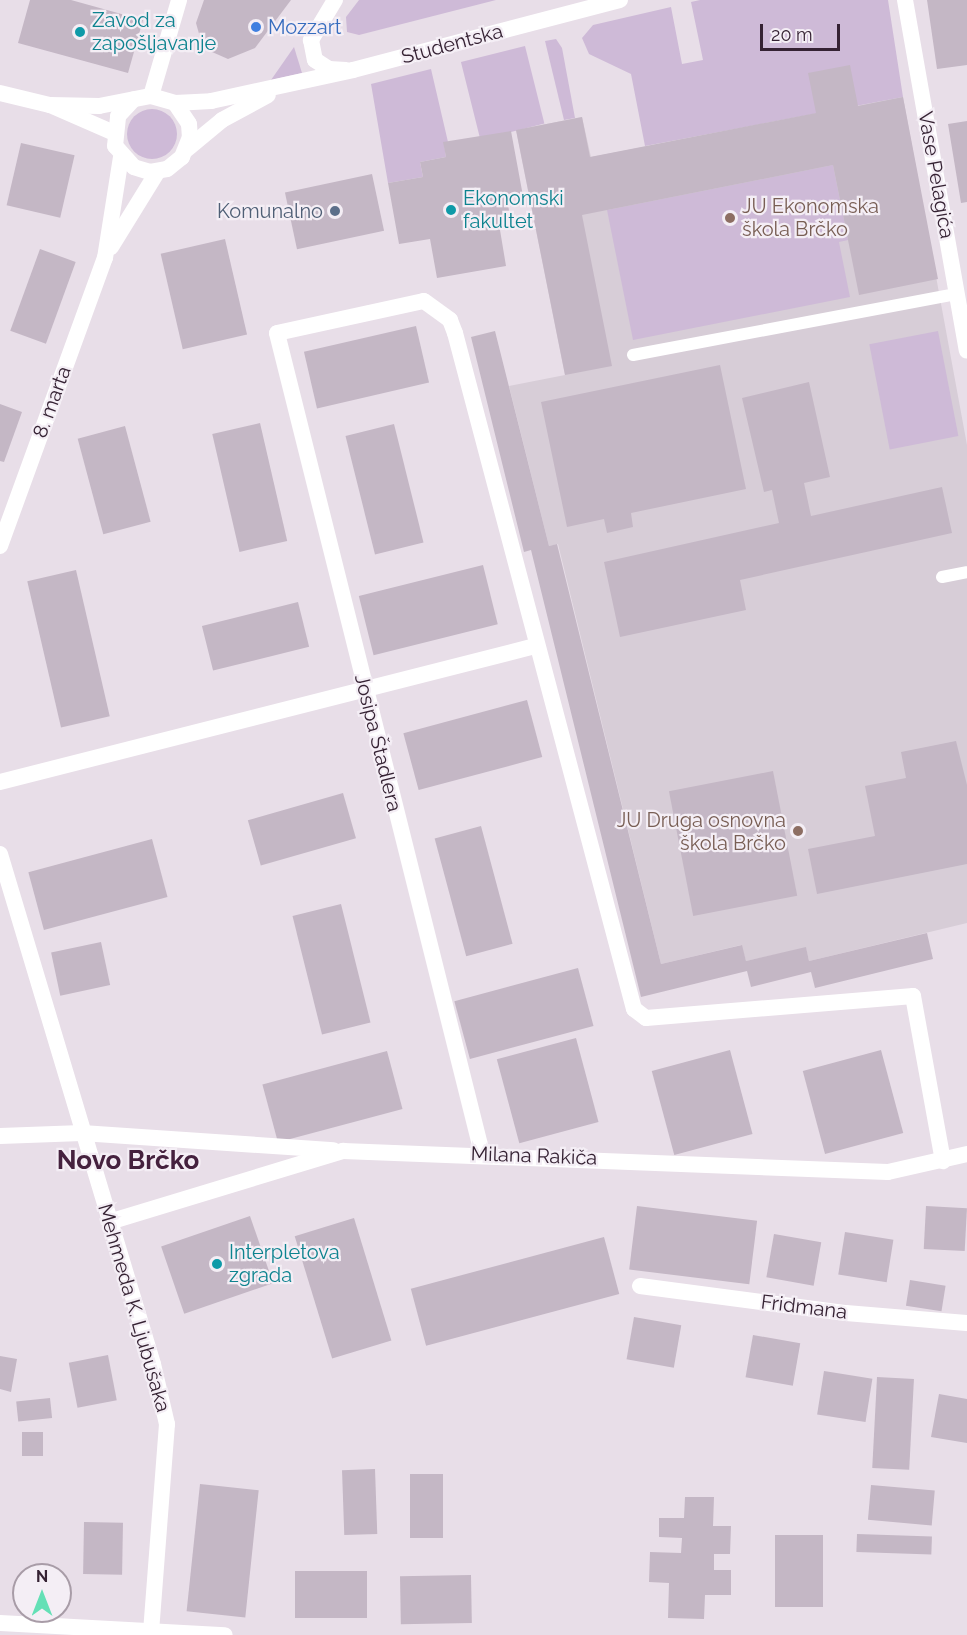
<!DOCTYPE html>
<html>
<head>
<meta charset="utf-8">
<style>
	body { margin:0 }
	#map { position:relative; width:967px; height:1635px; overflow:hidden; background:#e8dee8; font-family:Raleway,sans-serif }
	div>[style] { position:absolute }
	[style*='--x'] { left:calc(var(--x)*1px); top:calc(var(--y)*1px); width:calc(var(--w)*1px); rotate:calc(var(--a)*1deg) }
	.built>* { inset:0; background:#d7cdd7 }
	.green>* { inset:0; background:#cebad7; transform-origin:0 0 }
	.round { border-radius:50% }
	.building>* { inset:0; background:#c4b7c5; transform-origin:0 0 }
	.service>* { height:12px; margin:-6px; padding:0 6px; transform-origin:6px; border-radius:6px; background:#fff }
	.minor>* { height:16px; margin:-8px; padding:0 8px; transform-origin:8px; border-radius:8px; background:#fff }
	.secondary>* { height:16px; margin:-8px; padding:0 8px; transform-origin:8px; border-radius:8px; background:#fff }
	.dots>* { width:16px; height:16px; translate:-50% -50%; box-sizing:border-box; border:3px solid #f4eef5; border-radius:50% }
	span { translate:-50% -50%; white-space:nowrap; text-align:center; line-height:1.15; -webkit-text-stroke:4.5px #f4eef5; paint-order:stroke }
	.culture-label { font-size:20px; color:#0d838f }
	.left { translate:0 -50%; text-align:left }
	.shop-label { font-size:20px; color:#366cbe }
	.street-label { font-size:20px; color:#352233 }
	.education-label { font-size:20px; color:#785e54 }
	.right { translate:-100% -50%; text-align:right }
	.service-label { font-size:20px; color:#4e5e75 }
	.district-label { font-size:26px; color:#45213e; font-weight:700 }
	.north { position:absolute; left:12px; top:1563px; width:60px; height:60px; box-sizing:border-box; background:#f4eef5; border:2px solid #a89ca7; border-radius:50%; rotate:0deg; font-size:16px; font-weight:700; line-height:24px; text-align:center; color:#352233 }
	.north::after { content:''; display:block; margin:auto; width:21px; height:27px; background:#64e0b6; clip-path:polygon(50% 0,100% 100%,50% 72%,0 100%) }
	.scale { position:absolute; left:760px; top:24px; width:80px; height:27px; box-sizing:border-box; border:3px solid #352233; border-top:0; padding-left:8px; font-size:18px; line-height:21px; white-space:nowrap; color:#352233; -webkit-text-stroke:4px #f4eef5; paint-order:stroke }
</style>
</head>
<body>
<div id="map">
	<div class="built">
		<i style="clip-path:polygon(903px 97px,967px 445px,967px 923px,809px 961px,806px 948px,746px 961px,741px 945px,661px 964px,558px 544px,549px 546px,509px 386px,565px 375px,516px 130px,582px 117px,591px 157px)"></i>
	</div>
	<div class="green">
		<i style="clip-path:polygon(359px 0,496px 0,359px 35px,347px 32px,346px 17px)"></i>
		<i style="clip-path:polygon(700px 0,888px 0,903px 97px,645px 146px,631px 74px,589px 54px,582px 38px,593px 25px,671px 7px,682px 64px,703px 60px,691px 2px)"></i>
		<i style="clip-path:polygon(556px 39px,562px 48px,575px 118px,564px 120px,545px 41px)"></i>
		<i style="left:525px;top:46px;width:80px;height:66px;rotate:76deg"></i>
		<i style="clip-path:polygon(294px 47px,302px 73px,271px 80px)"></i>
		<i style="clip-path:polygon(431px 69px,448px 142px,444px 143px,446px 157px,420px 162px,423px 177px,388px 183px,371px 84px)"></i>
		<i class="round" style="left:127px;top:109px;width:50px;height:50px"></i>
		<i style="clip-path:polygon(833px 165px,848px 240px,839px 242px,850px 297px,633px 340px,607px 210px)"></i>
		<i style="left:938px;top:331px;width:107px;height:70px;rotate:79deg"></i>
	</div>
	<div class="building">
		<i style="clip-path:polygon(30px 0,71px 0,143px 20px,128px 73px,18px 43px)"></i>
		<i style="clip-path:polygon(204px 0,291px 0,255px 48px,228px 59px,203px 48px,196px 23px)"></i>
		<i style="clip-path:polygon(927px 0,967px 0,967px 65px,937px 69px)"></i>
		<i style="clip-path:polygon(850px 65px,858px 106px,903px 97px,938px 279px,859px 295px,833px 165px,582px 215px,612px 366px,565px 375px,516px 130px,582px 117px,590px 157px,816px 113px,808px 73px)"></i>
		<i style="clip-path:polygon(967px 121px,967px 202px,961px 203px,948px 124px)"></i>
		<i style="clip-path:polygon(511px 131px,523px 196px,507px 199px,511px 222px,499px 224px,506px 266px,437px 278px,430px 239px,399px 244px,388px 183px,423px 177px,420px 162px,446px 157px,443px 142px)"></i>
		<i style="left:21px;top:143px;width:55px;height:64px;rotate:13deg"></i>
		<i style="left:372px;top:174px;width:58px;height:89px;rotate:78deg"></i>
		<i style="left:225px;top:239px;width:98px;height:66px;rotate:77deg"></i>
		<i style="left:40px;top:249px;width:38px;height:87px;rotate:20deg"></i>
		<i style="left:416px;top:326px;width:58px;height:115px;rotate:77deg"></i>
		<i style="clip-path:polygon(495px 331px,549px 546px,557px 544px,661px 964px,742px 945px,746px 961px,806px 947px,809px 961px,927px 933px,933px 959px,815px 988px,811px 972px,751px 987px,747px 971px,641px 997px,531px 550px,524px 552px,471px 337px)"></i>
		<i style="clip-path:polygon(720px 365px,746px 489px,631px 513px,633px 527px,607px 533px,604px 519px,567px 527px,541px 402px)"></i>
		<i style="clip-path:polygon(809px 382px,830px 477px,804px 483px,811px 516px,942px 487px,952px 533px,740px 580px,746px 610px,620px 637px,604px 562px,779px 523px,772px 490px,764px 492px,742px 398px)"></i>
		<i style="clip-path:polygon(0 404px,22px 412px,4px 462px,0 461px)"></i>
		<i style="left:260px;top:423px;width:121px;height:49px;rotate:77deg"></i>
		<i style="left:394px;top:424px;width:122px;height:50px;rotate:76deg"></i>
		<i style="left:125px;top:426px;width:99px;height:49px;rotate:75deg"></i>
		<i style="left:483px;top:565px;width:61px;height:128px;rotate:76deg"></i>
		<i style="left:76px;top:570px;width:150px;height:50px;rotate:77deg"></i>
		<i style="left:298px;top:602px;width:46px;height:99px;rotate:76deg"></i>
		<i style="left:527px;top:700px;width:59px;height:128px;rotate:75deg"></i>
		<i style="clip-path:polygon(956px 741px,967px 785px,967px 864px,817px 894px,808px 849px,875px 836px,865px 786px,906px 778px,901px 752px)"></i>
		<i style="left:773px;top:771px;width:127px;height:106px;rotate:79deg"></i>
		<i style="left:343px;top:793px;width:47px;height:99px;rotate:74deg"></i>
		<i style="left:481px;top:826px;width:122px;height:48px;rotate:75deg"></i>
		<i style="left:152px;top:839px;width:60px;height:128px;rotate:75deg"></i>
		<i style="left:341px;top:904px;width:122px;height:50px;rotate:76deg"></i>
		<i style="left:101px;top:942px;width:44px;height:51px;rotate:78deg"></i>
		<i style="left:578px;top:968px;width:60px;height:128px;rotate:75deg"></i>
		<i style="left:576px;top:1038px;width:87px;height:82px;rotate:75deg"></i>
		<i style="left:730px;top:1050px;width:87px;height:81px;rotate:75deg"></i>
		<i style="left:881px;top:1050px;width:86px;height:81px;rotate:75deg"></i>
		<i style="left:387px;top:1051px;width:60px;height:129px;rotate:75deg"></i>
		<i style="left:637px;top:1206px;width:121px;height:64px;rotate:7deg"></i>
		<i style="left:926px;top:1206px;width:41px;height:43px;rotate:3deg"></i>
		<i style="left:250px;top:1216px;width:71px;height:94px;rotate:71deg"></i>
		<i style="left:354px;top:1218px;width:128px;height:62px;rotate:73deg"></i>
		<i style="left:845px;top:1232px;width:49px;height:43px;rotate:9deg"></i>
		<i style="left:774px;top:1234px;width:48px;height:44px;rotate:10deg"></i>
		<i style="left:604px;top:1237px;width:59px;height:200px;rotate:75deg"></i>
		<i style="left:910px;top:1280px;width:36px;height:26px;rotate:9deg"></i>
		<i style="left:634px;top:1317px;width:48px;height:43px;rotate:10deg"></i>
		<i style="left:753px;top:1335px;width:48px;height:43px;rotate:10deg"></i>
		<i style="left:108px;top:1355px;width:46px;height:40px;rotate:79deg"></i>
		<i style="clip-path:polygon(0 1356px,17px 1359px,11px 1392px,0 1389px)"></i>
		<i style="left:824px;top:1371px;width:49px;height:44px;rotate:9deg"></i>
		<i style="left:877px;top:1377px;width:37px;height:91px;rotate:3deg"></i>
		<i style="clip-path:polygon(939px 1394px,967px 1399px,967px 1443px,931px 1437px)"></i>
		<i style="left:50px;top:1398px;width:20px;height:34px;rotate:84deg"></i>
		<i style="left:22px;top:1432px;width:21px;height:24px"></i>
		<i style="left:375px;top:1469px;width:65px;height:33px;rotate:88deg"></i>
		<i style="left:410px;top:1474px;width:33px;height:64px"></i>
		<i style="left:200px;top:1484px;width:59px;height:128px;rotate:6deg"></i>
		<i style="left:871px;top:1485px;width:64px;height:35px;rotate:5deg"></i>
		<i style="clip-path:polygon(685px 1497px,714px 1497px,713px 1526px,731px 1526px,730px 1554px,714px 1554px,714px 1570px,731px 1570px,731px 1595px,705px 1595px,704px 1619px,668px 1618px,669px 1583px,649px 1582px,650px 1552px,681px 1553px,682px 1538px,659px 1537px,659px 1518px,684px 1518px)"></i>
		<i style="left:84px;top:1522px;width:39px;height:52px;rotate:1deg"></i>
		<i style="left:857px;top:1534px;width:75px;height:18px;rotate:2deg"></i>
		<i style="left:775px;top:1535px;width:48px;height:72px"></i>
		<i style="left:367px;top:1571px;width:47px;height:72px;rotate:90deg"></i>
		<i style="left:471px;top:1575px;width:48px;height:71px;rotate:89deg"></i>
	</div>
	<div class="service">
		<i style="--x:633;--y:355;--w:330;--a:-10.7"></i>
		<i style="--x:942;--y:577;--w:25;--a:-11"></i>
	</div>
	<div class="minor">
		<i style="--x:335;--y:0;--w:47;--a:121"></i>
		<i style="--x:311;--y:40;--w:20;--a:79"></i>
		<i style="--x:315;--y:60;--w:17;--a:33"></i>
		<i style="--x:329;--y:69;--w:17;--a:3"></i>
		<i style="--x:905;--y:0;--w:356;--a:80"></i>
		<i style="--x:151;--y:96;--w:100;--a:-73.7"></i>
		<i style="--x:111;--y:247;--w:89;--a:-58.3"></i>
		<i style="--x:0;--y:546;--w:307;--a:-70"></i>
		<i style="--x:105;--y:258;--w:102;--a:-81"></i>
		<i style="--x:0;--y:782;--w:552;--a:-14.26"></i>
		<i style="--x:0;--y:854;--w:532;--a:73.3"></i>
		<i style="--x:153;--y:1364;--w:62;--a:76.9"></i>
		<i style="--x:167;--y:1424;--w:209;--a:94.4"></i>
		<i style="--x:0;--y:1136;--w:82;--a:-2.1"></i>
		<i style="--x:82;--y:1133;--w:252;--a:3.9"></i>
		<i style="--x:482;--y:1153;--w:845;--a:-104.04"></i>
		<i style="--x:277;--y:333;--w:150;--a:-12.3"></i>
		<i style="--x:424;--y:301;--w:32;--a:36"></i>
		<i style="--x:450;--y:320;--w:14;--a:69"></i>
		<i style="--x:455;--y:333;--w:699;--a:75.17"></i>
		<i style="--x:634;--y:1009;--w:15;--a:37"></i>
		<i style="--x:646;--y:1018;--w:268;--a:-4.7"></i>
		<i style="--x:913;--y:996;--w:168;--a:79.7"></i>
		<i style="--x:109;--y:1222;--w:245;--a:-16.9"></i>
		<i style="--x:343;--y:1151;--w:545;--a:2.21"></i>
		<i style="--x:888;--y:1172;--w:81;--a:-12.8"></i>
		<i style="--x:640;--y:1286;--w:208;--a:7.5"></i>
		<i style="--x:846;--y:1313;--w:121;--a:4.7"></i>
		<i style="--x:0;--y:1623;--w:225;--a:3.1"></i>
	</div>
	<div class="secondary">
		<i style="--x:0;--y:93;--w:51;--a:13.5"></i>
		<i style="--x:50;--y:105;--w:70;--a:23.6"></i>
		<i style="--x:175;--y:103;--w:36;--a:-3"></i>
		<i style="--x:211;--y:101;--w:145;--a:-12.3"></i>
		<i style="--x:353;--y:70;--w:276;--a:-14.7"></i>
		<i style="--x:50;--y:105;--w:49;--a:1.2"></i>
		<i style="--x:99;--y:106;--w:53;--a:-10.9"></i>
		<i style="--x:151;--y:96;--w:25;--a:16"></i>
		<i style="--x:175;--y:103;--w:25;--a:56"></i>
		<i style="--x:189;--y:124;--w:13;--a:86"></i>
		<i style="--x:190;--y:137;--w:22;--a:112"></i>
		<i style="--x:182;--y:157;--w:19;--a:141"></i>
		<i style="--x:167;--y:169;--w:17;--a:170"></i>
		<i style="--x:150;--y:172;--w:17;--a:-163"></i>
		<i style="--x:134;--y:167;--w:28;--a:-132"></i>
		<i style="--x:115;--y:146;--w:30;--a:-84"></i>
		<i style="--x:118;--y:116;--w:23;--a:-47"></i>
		<i style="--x:187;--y:149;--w:45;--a:-39.6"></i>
		<i style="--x:222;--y:120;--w:52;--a:-28.5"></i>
	</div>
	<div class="dots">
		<i style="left:256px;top:27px;background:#3f7fe0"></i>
		<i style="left:80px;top:32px;background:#0f9aa8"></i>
		<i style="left:451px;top:210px;background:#0f9aa8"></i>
		<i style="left:335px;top:211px;background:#5c6f8a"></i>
		<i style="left:730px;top:218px;background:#8d6e63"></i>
		<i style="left:798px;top:831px;background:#8d6e63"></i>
		<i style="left:217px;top:1264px;background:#0f9aa8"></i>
	</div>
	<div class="culture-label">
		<span class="left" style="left:92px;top:32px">Zavod za<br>zapošljavanje</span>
		<span class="left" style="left:463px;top:210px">Ekonomski<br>fakultet</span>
		<span class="left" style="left:229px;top:1264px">Interpletova<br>zgrada</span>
	</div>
	<div class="shop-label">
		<span class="left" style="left:268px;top:27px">Mozzart</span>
	</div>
	<div class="street-label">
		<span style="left:452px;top:44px;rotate:-15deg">Studentska</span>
		<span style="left:936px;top:175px;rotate:80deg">Vase Pelagića</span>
		<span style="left:52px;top:402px;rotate:-70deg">8. marta</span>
		<span style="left:378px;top:743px;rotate:76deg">Josipa Štadlera</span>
		<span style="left:534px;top:1156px;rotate:2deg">Milana Rakiča</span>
		<span style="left:804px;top:1307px;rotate:7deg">Fridmana</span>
		<span style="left:134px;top:1308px;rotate:74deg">Mehmeda K. Ljubušaka</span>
	</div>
	<div class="education-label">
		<span class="left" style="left:742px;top:218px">JU Ekonomska<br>škola Brčko</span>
		<span class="right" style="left:786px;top:832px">JU Druga osnovna<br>škola Brčko</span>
	</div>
	<div class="service-label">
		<span class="right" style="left:323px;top:211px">Komunalno</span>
	</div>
	<div class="district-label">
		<span style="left:128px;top:1161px">Novo Brčko</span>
	</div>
	<div class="north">N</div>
	<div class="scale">20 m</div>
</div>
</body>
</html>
